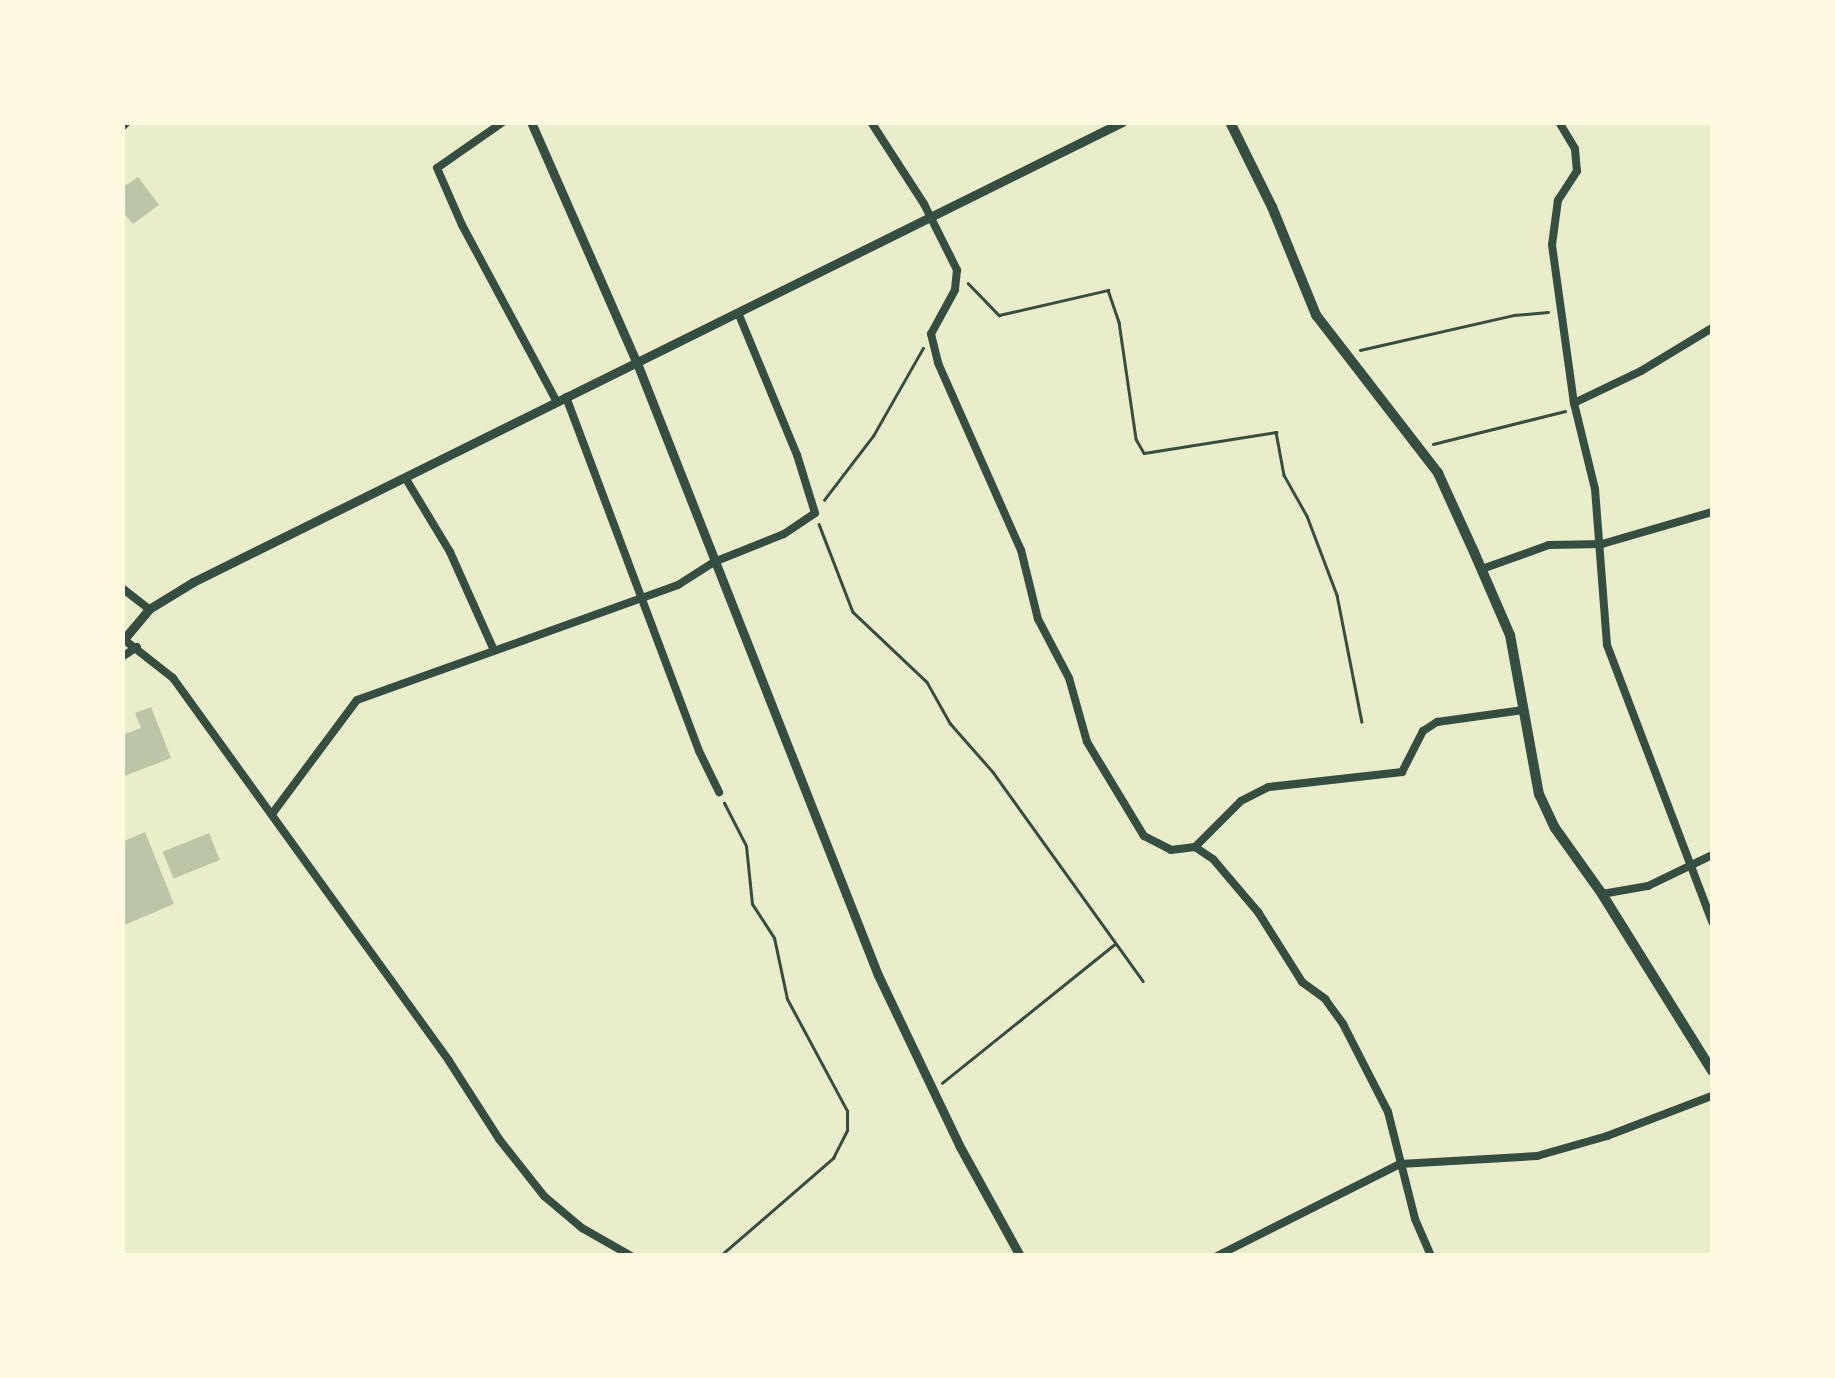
<!DOCTYPE html>
<html>
<head>
<meta charset="utf-8">
<style>
	body { margin:0 }
	#map { position:relative; width:1835px; height:1378px; overflow:hidden; background:#e9edc9; font-family:Overpass,sans-serif }
	div>[style] { position:absolute }
	[style*='--x'] { left:calc(var(--x)*1px); top:calc(var(--y)*1px); width:calc(var(--w)*1px); rotate:calc(var(--a)*1deg) }
	.building>* { inset:0; background:#bcc5a7; transform-origin:0 0 }
	.path>* { height:2.5px; margin:-1.25px; padding:0 1.25px; transform-origin:1.25px; border-radius:1.25px; background:#344e41 }
	.minor>* { height:8px; margin:-4px; padding:0 4px; transform-origin:4px; border-radius:4px; background:#344e41 }
	.tertiary>* { height:9px; margin:-4.5px; padding:0 4.5px; transform-origin:4.5px; border-radius:4.5px; background:#344e41 }
	.secondary>* { height:10px; margin:-5px; padding:0 5px; transform-origin:5px; border-radius:5px; background:#344e41 }
	.primary>* { height:11px; margin:-5.5px; padding:0 5.5px; transform-origin:5.5px; border-radius:5.5px; background:#344e41 }
	span { translate:-50% -50%; white-space:nowrap; text-align:center; line-height:1.15; -webkit-text-stroke:9px #fefae0; paint-order:stroke }
	.frame { position:absolute; inset:0; border:125px solid #fefae0; pointer-events:none }
</style>
</head>
<body>
<div id="map">
	<div class="building">
		<i style="clip-path:polygon(138px 177px,159px 205px,133px 224px,122px 211px,122px 188px)"></i>
		<i style="clip-path:polygon(151px 707px,171px 758px,122px 777px,122px 735px,141px 728px,135px 713px)"></i>
		<i style="clip-path:polygon(145px 832px,174px 904px,122px 926px,122px 842px)"></i>
		<i style="left:209px;top:833px;width:29px;height:50px;rotate:68deg"></i>
	</div>
	<div class="path">
		<i style="--x:968;--y:283;--w:45;--a:45.9"></i>
		<i style="--x:999;--y:315;--w:112;--a:-12.9"></i>
		<i style="--x:1108;--y:290;--w:34;--a:71"></i>
		<i style="--x:1119;--y:322;--w:118;--a:81.7"></i>
		<i style="--x:1136;--y:439;--w:16;--a:60"></i>
		<i style="--x:1144;--y:453;--w:134;--a:-9"></i>
		<i style="--x:1276;--y:432;--w:44;--a:79.5"></i>
		<i style="--x:1284;--y:475;--w:47;--a:60.7"></i>
		<i style="--x:1307;--y:516;--w:85;--a:69.2"></i>
		<i style="--x:1337;--y:595;--w:129;--a:78.9"></i>
		<i style="--x:1360;--y:350;--w:158;--a:-12.8"></i>
		<i style="--x:1514;--y:315;--w:34;--a:-5"></i>
		<i style="--x:1433;--y:444;--w:136;--a:-14"></i>
		<i style="--x:824;--y:500;--w:81;--a:-52.6"></i>
		<i style="--x:873;--y:436;--w:101;--a:-60.4"></i>
		<i style="--x:819;--y:524;--w:94;--a:68.9"></i>
		<i style="--x:853;--y:612;--w:102;--a:43.4"></i>
		<i style="--x:927;--y:682;--w:47;--a:60.7"></i>
		<i style="--x:950;--y:723;--w:65;--a:48.7"></i>
		<i style="--x:993;--y:772;--w:257;--a:54.3"></i>
		<i style="--x:942;--y:1083;--w:222;--a:-38.8"></i>
		<i style="--x:720;--y:1256;--w:150;--a:-40.9"></i>
		<i style="--x:833;--y:1158;--w:31;--a:-63"></i>
		<i style="--x:847;--y:1130;--w:19;--a:-90"></i>
		<i style="--x:847;--y:1111;--w:127;--a:-118.2"></i>
		<i style="--x:787;--y:999;--w:62;--a:-102"></i>
		<i style="--x:774;--y:938;--w:40;--a:-122.9"></i>
		<i style="--x:752;--y:904;--w:58;--a:-95.9"></i>
		<i style="--x:746;--y:846;--w:48;--a:-117.1"></i>
	</div>
	<div class="minor">
		<i style="--x:503;--y:122;--w:80;--a:145.1"></i>
		<i style="--x:437;--y:168;--w:62;--a:66.3"></i>
		<i style="--x:462;--y:225;--w:201;--a:61.8"></i>
		<i style="--x:871;--y:122;--w:98;--a:57.1"></i>
		<i style="--x:924;--y:204;--w:74;--a:63.4"></i>
		<i style="--x:957;--y:270;--w:20;--a:96"></i>
		<i style="--x:955;--y:290;--w:50;--a:118.6"></i>
		<i style="--x:931;--y:334;--w:30;--a:76"></i>
		<i style="--x:938;--y:363;--w:205;--a:66.1"></i>
		<i style="--x:1021;--y:550;--w:71;--a:76.2"></i>
		<i style="--x:1038;--y:619;--w:67;--a:62.3"></i>
		<i style="--x:1069;--y:678;--w:66;--a:74.3"></i>
		<i style="--x:1087;--y:742;--w:110;--a:58.8"></i>
		<i style="--x:1144;--y:836;--w:30;--a:27"></i>
		<i style="--x:1171;--y:850;--w:24;--a:-7"></i>
		<i style="--x:1195;--y:847;--w:22;--a:34"></i>
		<i style="--x:1213;--y:859;--w:70;--a:49.7"></i>
		<i style="--x:1258;--y:912;--w:83;--a:57.8"></i>
		<i style="--x:1302;--y:982;--w:29;--a:36"></i>
		<i style="--x:1325;--y:999;--w:31;--a:54"></i>
		<i style="--x:1343;--y:1024;--w:99;--a:62.9"></i>
		<i style="--x:1388;--y:1112;--w:110;--a:75.8"></i>
		<i style="--x:1415;--y:1219;--w:40;--a:66.6"></i>
		<i style="--x:1559;--y:122;--w:31;--a:59"></i>
		<i style="--x:1575;--y:149;--w:22;--a:85"></i>
		<i style="--x:1577;--y:171;--w:35;--a:123"></i>
		<i style="--x:1558;--y:200;--w:45;--a:97.6"></i>
		<i style="--x:1552;--y:245;--w:160;--a:82.1"></i>
		<i style="--x:1574;--y:403;--w:89;--a:76.3"></i>
		<i style="--x:1595;--y:489;--w:156;--a:85.6"></i>
		<i style="--x:1607;--y:645;--w:296;--a:69.2"></i>
		<i style="--x:566;--y:397;--w:378;--a:69.4"></i>
		<i style="--x:699;--y:751;--w:46;--a:64"></i>
		<i style="--x:1574;--y:403;--w:74;--a:-25.5"></i>
		<i style="--x:1641;--y:371;--w:83;--a:-31.2"></i>
		<i style="--x:406;--y:479;--w:85;--a:58.9"></i>
		<i style="--x:450;--y:552;--w:105;--a:65.9"></i>
		<i style="--x:1482;--y:569;--w:71;--a:-19.7"></i>
		<i style="--x:1549;--y:545;--w:53;--a:-1.1"></i>
		<i style="--x:1602;--y:544;--w:115;--a:-16.2"></i>
		<i style="--x:122;--y:588;--w:34;--a:38"></i>
		<i style="--x:122;--y:638;--w:65;--a:38.1"></i>
		<i style="--x:173;--y:678;--w:472;--a:54.2"></i>
		<i style="--x:449;--y:1061;--w:93;--a:57.3"></i>
		<i style="--x:499;--y:1139;--w:73;--a:51.7"></i>
		<i style="--x:544;--y:1196;--w:50;--a:40.1"></i>
		<i style="--x:582;--y:1228;--w:56;--a:29.7"></i>
		<i style="--x:122;--y:657;--w:18;--a:-34"></i>
		<i style="--x:272;--y:814;--w:142;--a:-53.3"></i>
		<i style="--x:357;--y:700;--w:341;--a:-19.7"></i>
		<i style="--x:678;--y:585;--w:43;--a:-32.6"></i>
		<i style="--x:714;--y:562;--w:75;--a:-21.8"></i>
		<i style="--x:784;--y:534;--w:37;--a:-34"></i>
		<i style="--x:815;--y:513;--w:61;--a:-107.2"></i>
		<i style="--x:797;--y:455;--w:152;--a:-112.5"></i>
		<i style="--x:1195;--y:847;--w:65;--a:-45"></i>
		<i style="--x:1241;--y:801;--w:31;--a:-27"></i>
		<i style="--x:1269;--y:787;--w:134;--a:-6.4"></i>
		<i style="--x:1402;--y:772;--w:46;--a:-62.9"></i>
		<i style="--x:1423;--y:731;--w:17;--a:-33"></i>
		<i style="--x:1437;--y:722;--w:87;--a:-7.9"></i>
		<i style="--x:1602;--y:894;--w:47;--a:-9.9"></i>
		<i style="--x:1648;--y:886;--w:71;--a:-25.8"></i>
		<i style="--x:1217;--y:1256;--w:205;--a:-26.7"></i>
		<i style="--x:1400;--y:1164;--w:137;--a:-3.3"></i>
		<i style="--x:1537;--y:1156;--w:73;--a:-15.9"></i>
		<i style="--x:1607;--y:1136;--w:112;--a:-20.9"></i>
	</div>
	<div class="tertiary">
		<i style="--x:531;--y:122;--w:263;--a:66.3"></i>
		<i style="--x:637;--y:363;--w:658;--a:68.51"></i>
		<i style="--x:878;--y:975;--w:188;--a:64.5"></i>
		<i style="--x:959;--y:1145;--w:127;--a:61.2"></i>
		<i style="--x:124;--y:639;--w:39;--a:-50"></i>
		<i style="--x:149;--y:609;--w:52;--a:-31.5"></i>
		<i style="--x:193;--y:582;--w:1037;--a:-26.34"></i>
	</div>
	<div class="secondary">
		<i style="--x:1230;--y:122;--w:95;--a:63.7"></i>
		<i style="--x:1272;--y:207;--w:117;--a:67.8"></i>
		<i style="--x:1316;--y:315;--w:200;--a:52.3"></i>
		<i style="--x:1438;--y:473;--w:87;--a:65.5"></i>
		<i style="--x:1474;--y:552;--w:90;--a:66.6"></i>
		<i style="--x:1510;--y:635;--w:162;--a:79.7"></i>
		<i style="--x:1539;--y:794;--w:38;--a:65"></i>
		<i style="--x:1555;--y:828;--w:81;--a:54.5"></i>
		<i style="--x:1602;--y:894;--w:208;--a:58.1"></i>
	</div>
	<div class="primary">
		<i style="--x:122;--y:124;--w:3;--a:-45"></i>
	</div>
	<div class="frame"></div>
</div>
</body>
</html>
